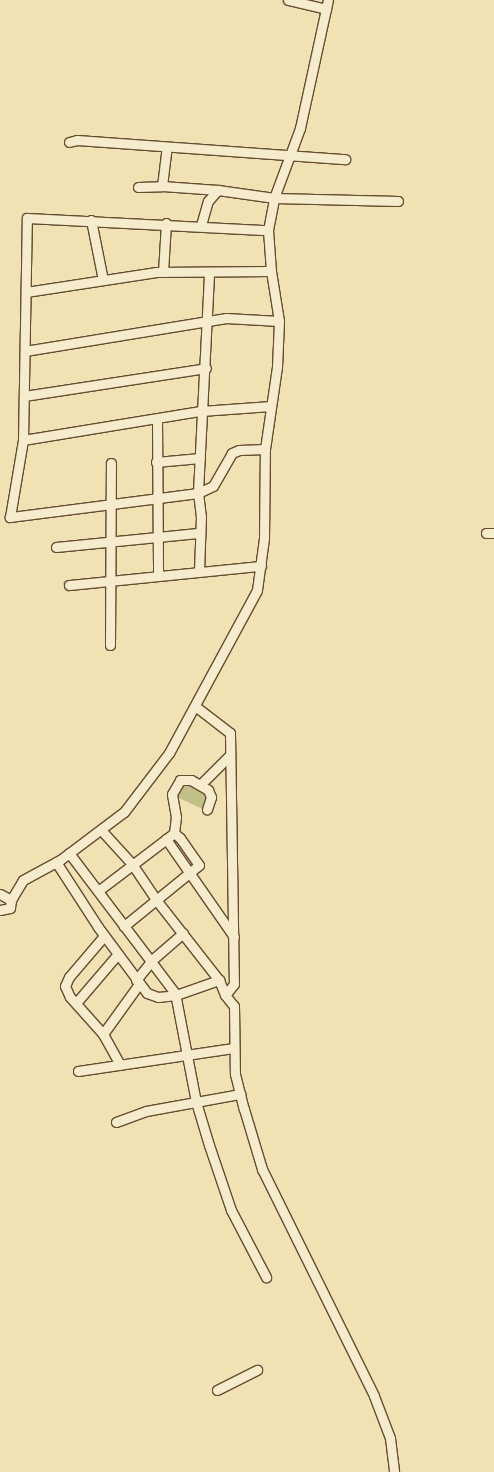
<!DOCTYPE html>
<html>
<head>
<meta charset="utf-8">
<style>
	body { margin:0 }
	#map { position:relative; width:494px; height:1472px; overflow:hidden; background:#f0e2b2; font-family:"IM FELL Double Pica",serif }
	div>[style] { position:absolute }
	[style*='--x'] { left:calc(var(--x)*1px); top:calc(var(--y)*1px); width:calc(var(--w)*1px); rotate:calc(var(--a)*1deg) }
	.green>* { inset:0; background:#c1c187; transform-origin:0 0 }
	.roads { filter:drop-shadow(1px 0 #664c30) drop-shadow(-1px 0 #664c30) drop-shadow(0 1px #664c30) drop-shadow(0 -1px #664c30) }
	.minor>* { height:9px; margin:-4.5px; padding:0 4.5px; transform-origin:4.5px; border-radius:4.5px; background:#f5eccd }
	span { translate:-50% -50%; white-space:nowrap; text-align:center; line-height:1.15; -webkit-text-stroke:4px #f5eccd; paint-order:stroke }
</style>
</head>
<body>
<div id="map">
	<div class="green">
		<i style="left:183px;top:781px;width:29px;height:17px;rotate:25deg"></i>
	</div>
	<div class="roads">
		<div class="minor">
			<i style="--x:288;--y:0;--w:39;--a:13"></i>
			<i style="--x:69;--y:142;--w:8;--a:-14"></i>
			<i style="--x:77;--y:140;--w:269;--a:4.1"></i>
			<i style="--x:162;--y:186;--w:39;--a:-83"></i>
			<i style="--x:138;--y:187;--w:24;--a:-2"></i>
			<i style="--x:162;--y:186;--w:56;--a:4.1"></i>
			<i style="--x:218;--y:190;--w:57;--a:8.1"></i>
			<i style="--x:274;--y:198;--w:124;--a:1.4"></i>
			<i style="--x:91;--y:220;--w:61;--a:78.7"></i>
			<i style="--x:201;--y:225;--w:25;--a:-74"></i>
			<i style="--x:208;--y:201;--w:15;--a:-48"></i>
			<i style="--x:163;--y:272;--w:49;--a:-86.5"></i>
			<i style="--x:26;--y:292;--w:132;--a:-8.7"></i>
			<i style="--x:156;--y:272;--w:115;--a:-0.5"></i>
			<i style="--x:25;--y:351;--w:204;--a:-9.3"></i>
			<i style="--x:226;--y:318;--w:53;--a:3.2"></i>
			<i style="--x:24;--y:396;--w:184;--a:-8.7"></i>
			<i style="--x:157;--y:420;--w:156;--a:89.6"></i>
			<i style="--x:23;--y:440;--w:180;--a:-9.3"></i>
			<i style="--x:201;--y:411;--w:70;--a:-4.1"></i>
			<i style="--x:265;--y:449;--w:26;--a:178"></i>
			<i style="--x:239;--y:450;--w:8;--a:157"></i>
			<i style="--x:232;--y:453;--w:38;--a:120"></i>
			<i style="--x:213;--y:486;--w:17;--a:155"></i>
			<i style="--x:198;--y:493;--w:190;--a:172.7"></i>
			<i style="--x:10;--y:517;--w:78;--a:-80.4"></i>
			<i style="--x:23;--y:440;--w:222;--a:-89"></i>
			<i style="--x:27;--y:218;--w:241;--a:2.9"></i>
			<i style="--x:156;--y:462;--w:44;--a:-5.2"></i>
			<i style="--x:486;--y:533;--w:8;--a:0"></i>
			<i style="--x:56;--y:547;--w:145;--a:-5.6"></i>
			<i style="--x:199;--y:571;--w:54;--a:-87.9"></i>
			<i style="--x:201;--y:517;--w:25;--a:-97"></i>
			<i style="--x:198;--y:492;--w:220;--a:-87.1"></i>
			<i style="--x:69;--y:585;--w:193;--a:-5.7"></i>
			<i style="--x:110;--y:645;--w:182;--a:-89.7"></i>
			<i style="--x:195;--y:706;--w:44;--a:37.6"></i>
			<i style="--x:230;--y:733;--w:251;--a:89.1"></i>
			<i style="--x:234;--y:984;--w:14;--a:129"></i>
			<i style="--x:225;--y:995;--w:14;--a:51"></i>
			<i style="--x:234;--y:1006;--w:68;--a:89.2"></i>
			<i style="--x:235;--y:1074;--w:36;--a:76"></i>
			<i style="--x:244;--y:1109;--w:63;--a:73.3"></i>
			<i style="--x:262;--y:1169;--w:253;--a:63.7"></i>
			<i style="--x:374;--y:1396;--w:45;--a:69.1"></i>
			<i style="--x:390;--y:1438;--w:34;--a:83"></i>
			<i style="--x:200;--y:785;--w:41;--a:-45"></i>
			<i style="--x:102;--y:831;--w:45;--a:47.7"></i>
			<i style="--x:132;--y:864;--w:45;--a:56"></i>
			<i style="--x:157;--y:901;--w:100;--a:51.9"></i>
			<i style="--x:219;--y:980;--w:16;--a:68"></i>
			<i style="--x:174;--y:833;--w:16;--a:-83"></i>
			<i style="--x:176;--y:817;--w:23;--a:-100"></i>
			<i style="--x:172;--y:794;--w:16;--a:-60"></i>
			<i style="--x:180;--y:780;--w:11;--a:0"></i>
			<i style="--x:191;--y:780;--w:20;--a:30"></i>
			<i style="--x:208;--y:790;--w:8;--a:67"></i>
			<i style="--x:211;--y:797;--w:13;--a:108"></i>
			<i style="--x:166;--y:839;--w:119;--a:55.2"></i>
			<i style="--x:69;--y:853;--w:176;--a:52.9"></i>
			<i style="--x:175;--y:993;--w:111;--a:79.1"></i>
			<i style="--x:196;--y:1102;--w:45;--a:73.2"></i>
			<i style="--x:209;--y:1145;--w:69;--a:71.3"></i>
			<i style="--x:231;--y:1210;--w:76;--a:62.4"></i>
			<i style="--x:56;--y:862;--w:77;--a:57.1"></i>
			<i style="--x:98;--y:927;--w:82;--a:53.4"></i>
			<i style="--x:147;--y:993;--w:12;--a:20"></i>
			<i style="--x:158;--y:997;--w:18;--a:-6"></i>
			<i style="--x:176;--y:995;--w:46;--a:-19.2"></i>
			<i style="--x:98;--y:891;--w:96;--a:-37.3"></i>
			<i style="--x:174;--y:833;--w:8;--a:40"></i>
			<i style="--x:180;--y:838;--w:33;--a:55"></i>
			<i style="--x:199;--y:865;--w:97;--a:140.9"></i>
			<i style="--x:0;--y:894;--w:13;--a:29"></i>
			<i style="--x:11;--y:900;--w:23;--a:-59"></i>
			<i style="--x:23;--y:880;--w:42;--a:-28.4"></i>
			<i style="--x:60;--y:860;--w:80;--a:-36.9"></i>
			<i style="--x:124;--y:812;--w:74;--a:-52.7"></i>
			<i style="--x:169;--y:753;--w:185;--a:-61.6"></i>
			<i style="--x:257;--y:590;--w:52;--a:-82.3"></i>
			<i style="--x:264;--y:538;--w:89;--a:-89.4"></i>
			<i style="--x:265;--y:449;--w:83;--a:-81.7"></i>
			<i style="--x:277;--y:367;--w:46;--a:-87.5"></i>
			<i style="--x:279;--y:321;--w:51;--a:-99.1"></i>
			<i style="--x:271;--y:271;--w:41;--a:-94.2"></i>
			<i style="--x:268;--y:230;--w:33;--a:-79"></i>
			<i style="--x:274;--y:198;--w:75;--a:-69.6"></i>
			<i style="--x:300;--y:128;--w:131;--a:-77.7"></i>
			<i style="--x:0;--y:910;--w:10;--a:-11"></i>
			<i style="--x:10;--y:908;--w:8;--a:-83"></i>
			<i style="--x:104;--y:936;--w:54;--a:130.5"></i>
			<i style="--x:69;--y:977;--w:10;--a:114"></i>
			<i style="--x:65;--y:986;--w:12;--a:66"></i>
			<i style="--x:70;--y:997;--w:50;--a:48.3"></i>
			<i style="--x:103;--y:1034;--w:35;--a:61"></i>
			<i style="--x:136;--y:980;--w:26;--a:-51"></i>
			<i style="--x:152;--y:960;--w:41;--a:-41.1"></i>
			<i style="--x:76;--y:1003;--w:63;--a:-49.5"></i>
			<i style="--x:103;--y:1034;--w:62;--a:-54.2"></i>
			<i style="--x:78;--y:1071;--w:157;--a:-8.4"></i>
			<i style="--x:116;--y:1122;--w:32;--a:-20"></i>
			<i style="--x:146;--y:1111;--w:96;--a:-10.3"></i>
			<i style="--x:217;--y:1390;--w:45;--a:-26.6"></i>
		</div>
	</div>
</div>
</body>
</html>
